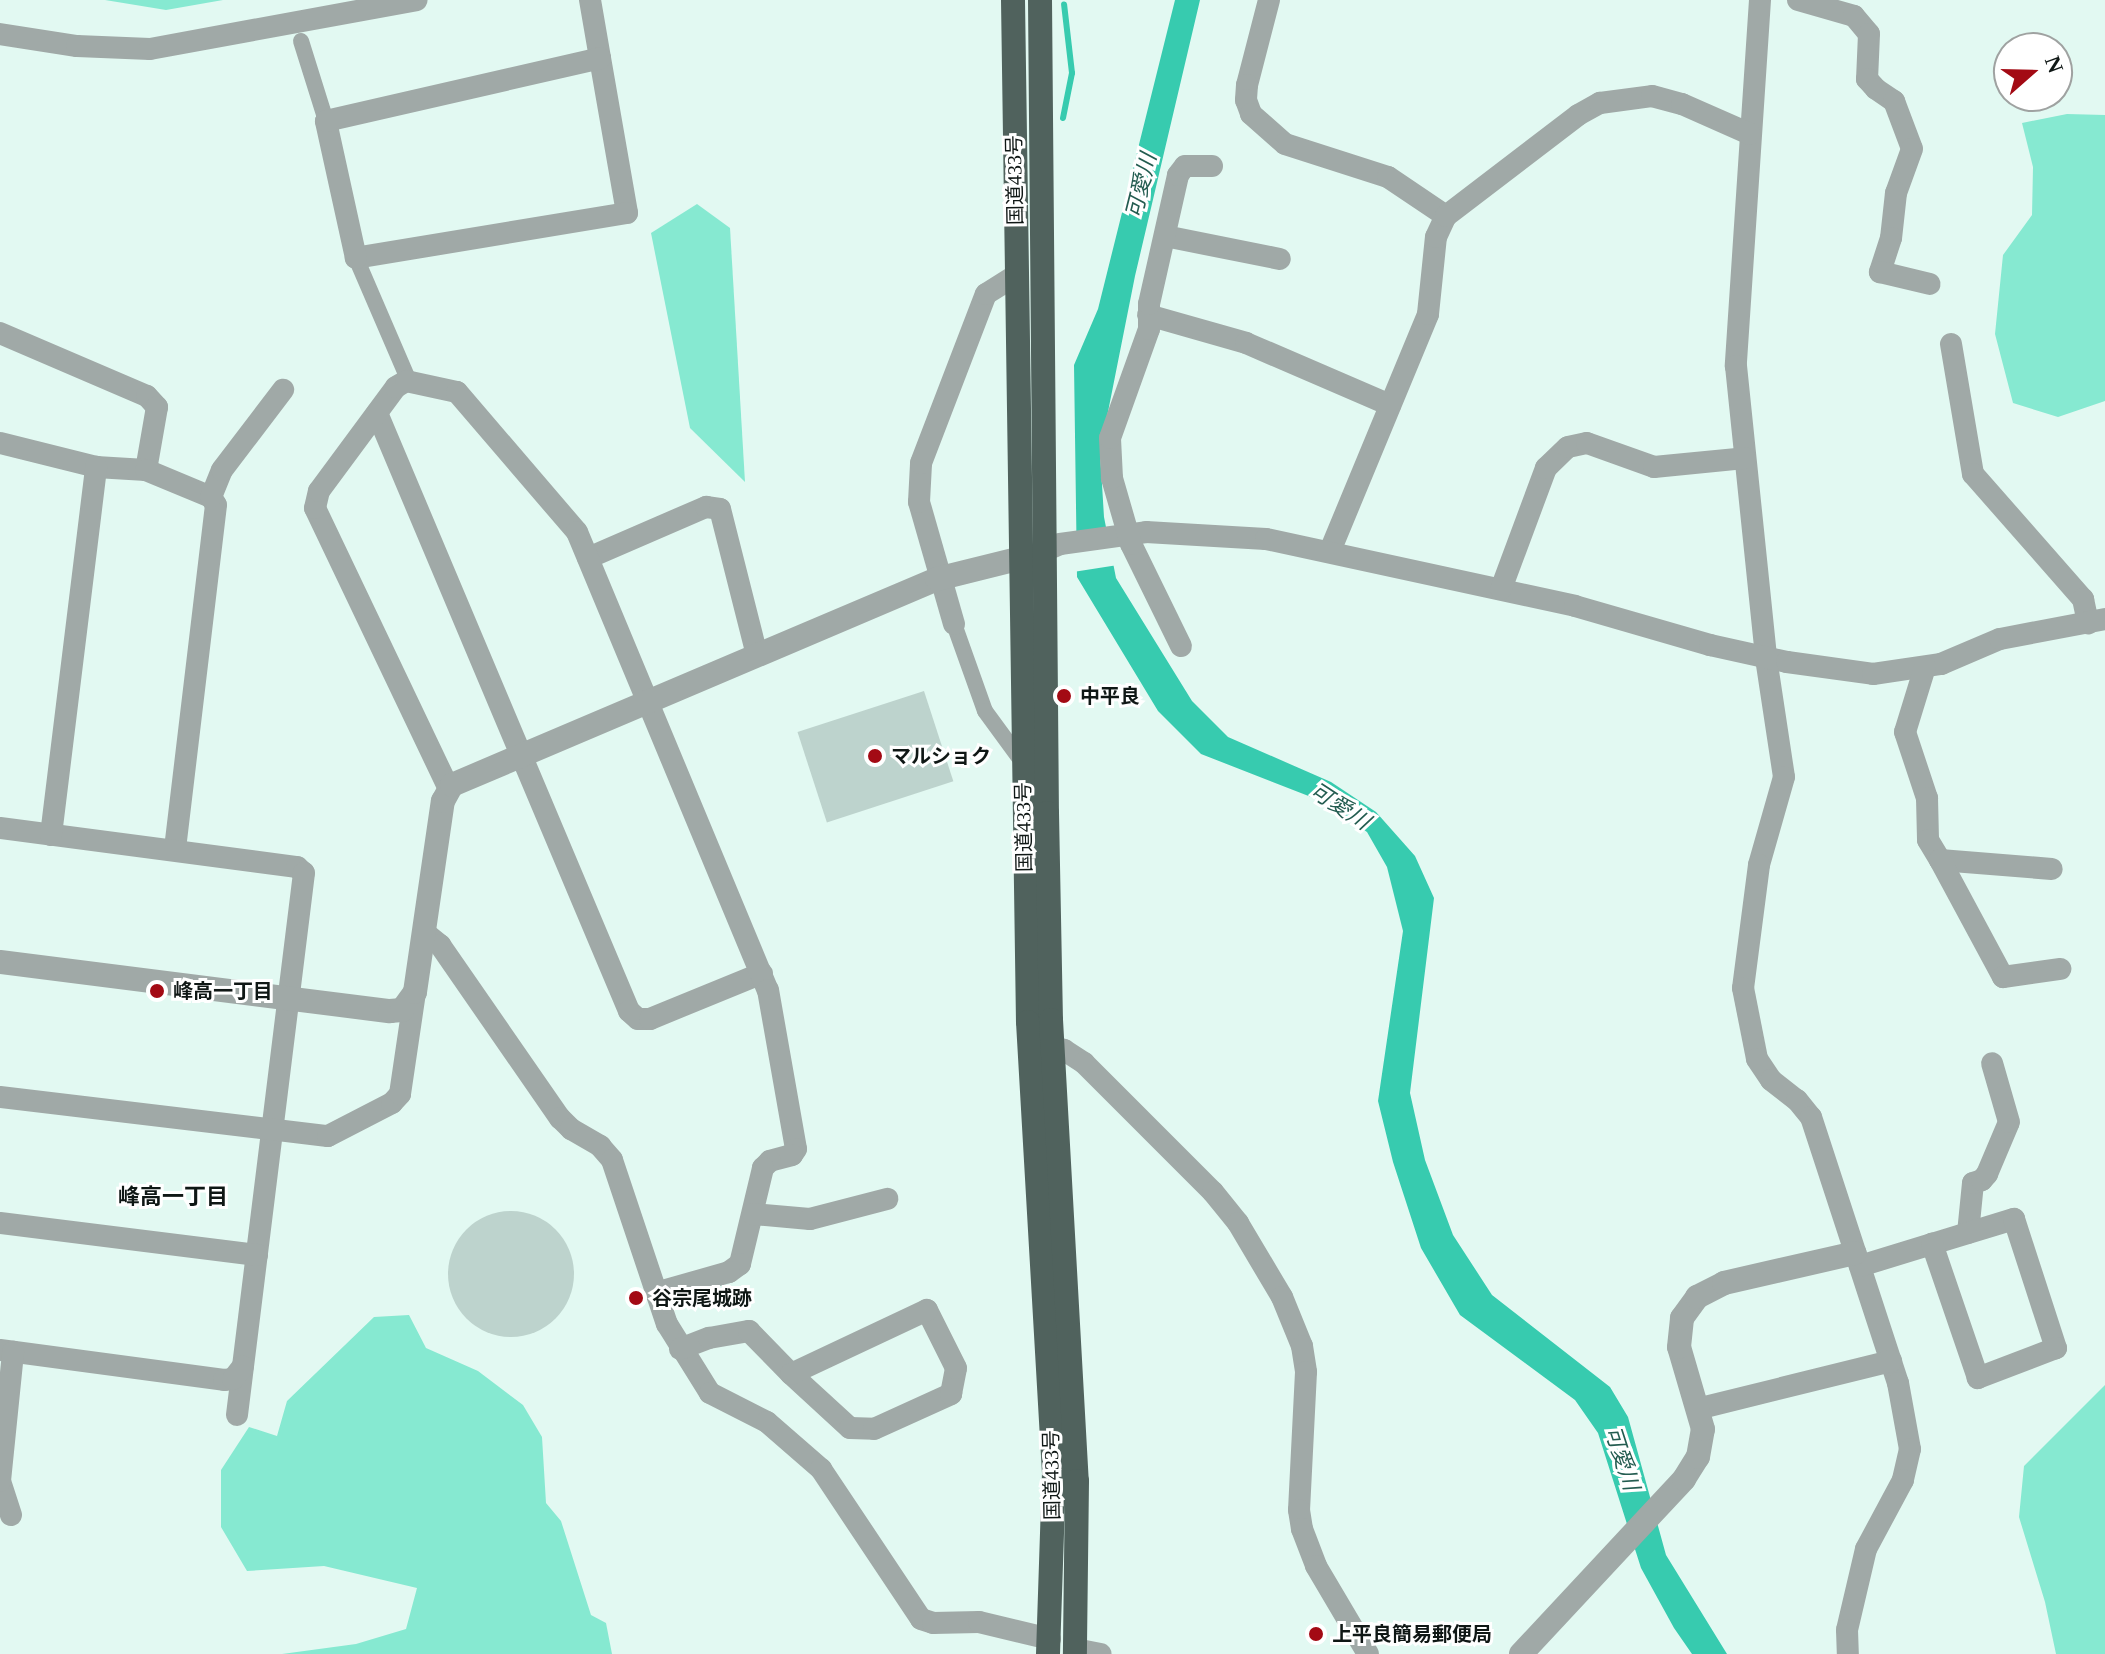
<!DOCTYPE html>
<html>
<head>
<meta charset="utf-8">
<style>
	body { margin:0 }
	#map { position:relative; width:2105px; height:1654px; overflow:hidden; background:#e2f9f2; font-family:"Times New Roman","Noto Sans JP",serif }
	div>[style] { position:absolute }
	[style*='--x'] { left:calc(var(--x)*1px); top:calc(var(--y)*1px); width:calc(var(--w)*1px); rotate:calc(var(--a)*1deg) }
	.green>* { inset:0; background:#86e9d1 }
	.water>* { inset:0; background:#37cbaf }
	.pier>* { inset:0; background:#e2f9f2 }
	.stream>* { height:6px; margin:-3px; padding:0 3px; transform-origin:3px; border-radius:3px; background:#37cbaf }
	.building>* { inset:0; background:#bdd3cd; transform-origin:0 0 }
	.round { border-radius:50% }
	.pedestrian>* { height:16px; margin:-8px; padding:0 8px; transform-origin:8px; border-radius:8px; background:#a0a9a7 }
	.minor>* { height:22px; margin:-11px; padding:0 11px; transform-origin:11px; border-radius:11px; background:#a0a9a7 }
	.tertiary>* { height:24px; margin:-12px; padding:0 12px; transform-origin:12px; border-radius:12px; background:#a0a9a7 }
	.trunk>* { height:24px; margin:-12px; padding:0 12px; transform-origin:12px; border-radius:12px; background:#50625d }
	.dots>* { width:22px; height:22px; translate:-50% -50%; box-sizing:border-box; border:4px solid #fff; border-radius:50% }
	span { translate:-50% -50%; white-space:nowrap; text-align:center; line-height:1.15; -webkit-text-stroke:6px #fff; paint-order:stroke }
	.street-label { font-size:20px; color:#0f1715 }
	.poi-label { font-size:20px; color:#0f1715; font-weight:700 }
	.left { translate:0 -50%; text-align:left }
	.water-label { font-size:22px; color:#235c50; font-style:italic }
	.neighbourhood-label { font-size:22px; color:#0f1715; font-weight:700 }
	.north { position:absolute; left:1993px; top:32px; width:80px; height:80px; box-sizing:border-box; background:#fff; border:2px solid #9fa2a1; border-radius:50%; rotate:70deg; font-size:22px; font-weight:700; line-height:32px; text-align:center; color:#0f1715 }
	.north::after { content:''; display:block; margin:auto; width:28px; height:36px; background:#a30a14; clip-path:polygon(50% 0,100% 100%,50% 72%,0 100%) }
</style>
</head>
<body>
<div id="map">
	<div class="green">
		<i style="clip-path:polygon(105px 0,223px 0,166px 10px)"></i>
		<i style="clip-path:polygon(2067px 114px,2105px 115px,2105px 401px,2058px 417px,2013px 403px,1995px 334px,2003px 255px,2032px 215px,2033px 167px,2022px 123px)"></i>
		<i style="clip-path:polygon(697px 204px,730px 228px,745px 482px,690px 428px,651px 233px)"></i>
		<i style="clip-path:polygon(409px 1315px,426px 1348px,478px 1371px,523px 1405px,542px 1437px,546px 1503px,561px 1521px,591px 1615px,606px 1623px,612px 1654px,282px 1654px,356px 1644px,406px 1629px,417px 1588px,324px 1566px,247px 1571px,221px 1527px,221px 1470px,249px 1427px,277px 1436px,287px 1401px,374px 1317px)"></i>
		<i style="clip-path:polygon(2105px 1385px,2105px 1654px,2056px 1654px,2045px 1602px,2019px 1517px,2024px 1466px)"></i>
	</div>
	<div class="water">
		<i style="clip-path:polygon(1175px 0,1200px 0,1135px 276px,1100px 452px,1104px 517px,1116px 578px,1192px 701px,1228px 737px,1331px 782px,1376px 812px,1415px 856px,1434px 898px,1410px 1093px,1425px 1160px,1453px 1235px,1492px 1295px,1610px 1387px,1628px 1417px,1666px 1555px,1727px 1654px,1692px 1654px,1674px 1628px,1641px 1568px,1598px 1433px,1575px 1400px,1460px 1315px,1421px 1248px,1393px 1162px,1378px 1101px,1403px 931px,1387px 867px,1367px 832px,1324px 802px,1201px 754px,1158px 711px,1077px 577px,1074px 365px,1098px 309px)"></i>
	</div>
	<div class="pier">
		<i style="clip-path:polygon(1114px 544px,1118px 565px,1073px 572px,1073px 549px)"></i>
	</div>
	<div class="stream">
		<i style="--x:1063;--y:118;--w:46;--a:-78.7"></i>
		<i style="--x:1072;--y:73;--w:69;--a:-96.6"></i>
	</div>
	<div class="building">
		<i style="left:924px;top:691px;width:95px;height:133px;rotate:72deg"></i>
		<i class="round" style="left:448px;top:1211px;width:126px;height:126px"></i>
	</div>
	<div class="pedestrian">
		<i style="--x:301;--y:41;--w:84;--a:72.6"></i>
		<i style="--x:356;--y:258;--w:134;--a:66.7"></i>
		<i style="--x:954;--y:624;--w:92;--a:70.4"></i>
		<i style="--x:985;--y:711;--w:64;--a:53.8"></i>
	</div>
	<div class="minor">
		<i style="--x:590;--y:0;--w:59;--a:80.2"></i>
		<i style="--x:600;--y:58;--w:157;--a:80.1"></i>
		<i style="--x:627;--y:213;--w:275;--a:170.6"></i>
		<i style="--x:356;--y:258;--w:140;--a:-102.4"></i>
		<i style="--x:326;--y:121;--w:281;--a:-12.9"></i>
		<i style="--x:1269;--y:0;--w:88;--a:104.5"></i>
		<i style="--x:1247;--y:85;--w:15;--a:94"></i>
		<i style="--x:1246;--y:100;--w:15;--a:70"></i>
		<i style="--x:1251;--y:114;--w:45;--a:41.4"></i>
		<i style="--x:1285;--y:144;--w:108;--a:17.8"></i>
		<i style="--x:1388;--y:177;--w:70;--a:33.9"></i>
		<i style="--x:1760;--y:0;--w:367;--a:93.8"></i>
		<i style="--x:1736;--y:366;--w:294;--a:84.1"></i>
		<i style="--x:1766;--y:658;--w:120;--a:81.4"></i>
		<i style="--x:1784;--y:777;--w:91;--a:105.9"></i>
		<i style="--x:1759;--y:865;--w:124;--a:97.4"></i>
		<i style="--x:1743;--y:988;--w:72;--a:78.8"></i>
		<i style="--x:1757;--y:1059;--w:25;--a:56"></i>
		<i style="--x:1771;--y:1080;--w:33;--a:38"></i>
		<i style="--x:1797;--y:1100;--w:22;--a:51"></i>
		<i style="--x:1811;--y:1117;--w:280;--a:71.9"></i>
		<i style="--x:1898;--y:1383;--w:67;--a:79.7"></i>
		<i style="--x:1910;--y:1449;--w:32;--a:103"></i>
		<i style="--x:1903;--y:1480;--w:78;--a:118.2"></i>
		<i style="--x:1866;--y:1549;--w:83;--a:103.2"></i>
		<i style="--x:1847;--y:1630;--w:24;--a:88"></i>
		<i style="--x:1798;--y:0;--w:58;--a:15.9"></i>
		<i style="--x:1854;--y:16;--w:23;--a:50"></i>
		<i style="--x:1869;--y:34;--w:45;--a:92.5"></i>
		<i style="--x:1867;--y:79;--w:13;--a:48"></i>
		<i style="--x:1876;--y:89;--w:22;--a:34"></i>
		<i style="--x:1894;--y:101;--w:51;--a:69.4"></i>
		<i style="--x:1912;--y:149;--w:47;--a:110"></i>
		<i style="--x:1896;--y:193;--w:45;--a:96.3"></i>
		<i style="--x:1891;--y:238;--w:36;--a:108"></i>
		<i style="--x:1880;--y:272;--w:51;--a:13.5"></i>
		<i style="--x:0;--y:34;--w:78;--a:8.9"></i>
		<i style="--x:77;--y:46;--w:73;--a:2.4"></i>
		<i style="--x:150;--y:49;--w:271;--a:-10.4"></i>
		<i style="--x:1165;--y:236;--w:117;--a:11.3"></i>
		<i style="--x:1148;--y:315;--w:102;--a:15.9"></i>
		<i style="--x:1246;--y:343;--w:157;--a:23.3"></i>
		<i style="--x:0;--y:333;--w:160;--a:23.2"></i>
		<i style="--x:147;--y:396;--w:15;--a:48"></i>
		<i style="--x:157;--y:407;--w:64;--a:99.9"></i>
		<i style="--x:1951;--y:344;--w:132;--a:80.4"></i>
		<i style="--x:1973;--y:474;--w:167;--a:48.7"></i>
		<i style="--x:2083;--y:599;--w:25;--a:78"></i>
		<i style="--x:377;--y:413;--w:649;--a:67.15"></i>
		<i style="--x:629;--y:1011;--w:12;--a:42"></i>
		<i style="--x:638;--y:1019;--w:12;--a:0"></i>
		<i style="--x:650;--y:1019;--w:121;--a:-22.3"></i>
		<i style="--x:0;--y:443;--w:99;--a:14"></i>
		<i style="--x:96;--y:467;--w:50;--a:3.4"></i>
		<i style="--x:146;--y:470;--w:70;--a:22.6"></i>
		<i style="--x:211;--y:497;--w:9;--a:58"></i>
		<i style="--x:216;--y:505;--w:347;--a:96.8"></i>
		<i style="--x:211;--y:497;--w:29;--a:-68"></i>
		<i style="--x:222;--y:470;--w:101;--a:-52.7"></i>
		<i style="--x:1330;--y:551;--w:256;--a:-67.5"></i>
		<i style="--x:1428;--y:314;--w:77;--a:-84.1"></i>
		<i style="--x:1436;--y:237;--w:23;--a:-65"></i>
		<i style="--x:1446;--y:216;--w:166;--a:-37.4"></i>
		<i style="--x:1578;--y:115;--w:25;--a:-29"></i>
		<i style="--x:1600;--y:103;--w:52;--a:-7.7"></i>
		<i style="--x:1652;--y:96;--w:31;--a:15"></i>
		<i style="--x:1682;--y:104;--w:74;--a:23.8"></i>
		<i style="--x:1037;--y:554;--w:25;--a:-23"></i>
		<i style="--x:1060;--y:544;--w:87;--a:-7.9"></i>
		<i style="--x:1146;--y:532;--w:120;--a:3.3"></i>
		<i style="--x:1266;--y:539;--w:316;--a:12.2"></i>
		<i style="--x:1575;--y:606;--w:141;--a:16.1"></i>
		<i style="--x:1710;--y:645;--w:79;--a:12.4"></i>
		<i style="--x:1787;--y:662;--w:87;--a:7.9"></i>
		<i style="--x:1873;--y:674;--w:69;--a:-8.4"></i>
		<i style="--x:1941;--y:664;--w:64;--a:-23"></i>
		<i style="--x:2000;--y:639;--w:107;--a:-10.8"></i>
		<i style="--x:588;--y:558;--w:129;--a:-23.4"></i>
		<i style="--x:706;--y:507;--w:14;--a:8"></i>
		<i style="--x:720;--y:509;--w:151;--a:75.8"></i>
		<i style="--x:1501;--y:589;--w:129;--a:-69.6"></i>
		<i style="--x:1546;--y:468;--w:30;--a:-44"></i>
		<i style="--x:1568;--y:447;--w:19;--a:-12"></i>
		<i style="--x:1587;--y:443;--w:71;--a:19.7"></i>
		<i style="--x:1654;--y:467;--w:91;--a:-5.6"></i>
		<i style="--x:954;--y:624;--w:127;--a:-106"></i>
		<i style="--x:919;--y:502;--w:39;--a:-87"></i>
		<i style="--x:921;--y:463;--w:181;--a:-69"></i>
		<i style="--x:986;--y:294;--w:36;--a:-32"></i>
		<i style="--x:1181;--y:646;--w:114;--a:-116.1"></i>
		<i style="--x:1131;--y:544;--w:69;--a:-106.1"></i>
		<i style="--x:1112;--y:478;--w:40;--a:-92.9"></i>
		<i style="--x:1110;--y:438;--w:116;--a:-70.3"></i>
		<i style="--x:1149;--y:329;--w:25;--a:-90"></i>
		<i style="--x:1149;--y:304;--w:132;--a:-77.3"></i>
		<i style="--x:1178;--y:175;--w:11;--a:-52"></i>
		<i style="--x:1185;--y:166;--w:27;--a:0"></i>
		<i style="--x:1925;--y:667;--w:68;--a:107.1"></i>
		<i style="--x:1905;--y:732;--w:70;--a:71.6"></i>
		<i style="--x:1927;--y:798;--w:42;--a:88.6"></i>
		<i style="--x:1928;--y:840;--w:23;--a:59"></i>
		<i style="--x:1940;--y:860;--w:112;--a:4.6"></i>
		<i style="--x:449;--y:789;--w:311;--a:-115.5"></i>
		<i style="--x:315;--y:508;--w:17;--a:-77"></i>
		<i style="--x:319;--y:491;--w:129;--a:-53.5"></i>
		<i style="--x:396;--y:387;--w:12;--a:-31"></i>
		<i style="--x:406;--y:381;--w:52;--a:12.2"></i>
		<i style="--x:457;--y:392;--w:184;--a:49.4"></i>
		<i style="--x:577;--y:532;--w:496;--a:67.4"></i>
		<i style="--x:768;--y:990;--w:161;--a:80"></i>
		<i style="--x:796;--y:1149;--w:7;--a:124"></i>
		<i style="--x:792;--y:1155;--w:23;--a:165"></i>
		<i style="--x:770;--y:1161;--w:10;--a:135"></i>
		<i style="--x:763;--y:1168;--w:99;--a:103.5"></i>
		<i style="--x:740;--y:1264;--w:14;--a:144"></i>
		<i style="--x:729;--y:1272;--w:76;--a:164"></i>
		<i style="--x:0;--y:828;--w:300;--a:7.5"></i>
		<i style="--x:297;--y:867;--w:9;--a:41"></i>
		<i style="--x:304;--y:873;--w:546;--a:97.05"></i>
		<i style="--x:51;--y:835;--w:371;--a:-83"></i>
		<i style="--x:1940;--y:860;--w:133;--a:61.7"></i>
		<i style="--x:2003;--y:977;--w:58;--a:-8"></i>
		<i style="--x:424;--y:932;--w:21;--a:39"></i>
		<i style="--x:440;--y:945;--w:211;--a:55.3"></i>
		<i style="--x:560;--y:1118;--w:16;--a:45"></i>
		<i style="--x:571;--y:1129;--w:34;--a:30"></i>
		<i style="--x:600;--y:1146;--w:18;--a:49"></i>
		<i style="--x:612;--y:1160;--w:173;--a:71.5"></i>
		<i style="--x:667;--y:1324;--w:81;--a:58.1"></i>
		<i style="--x:710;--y:1393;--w:64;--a:27"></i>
		<i style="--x:767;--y:1422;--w:72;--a:41"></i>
		<i style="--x:821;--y:1469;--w:180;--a:56.3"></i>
		<i style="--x:921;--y:1619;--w:13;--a:18"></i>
		<i style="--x:933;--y:1623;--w:46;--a:-1.2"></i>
		<i style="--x:979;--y:1622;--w:73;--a:13.5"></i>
		<i style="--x:1038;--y:1043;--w:27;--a:15"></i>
		<i style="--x:1064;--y:1050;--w:24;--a:33"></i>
		<i style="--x:1084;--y:1063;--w:182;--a:45"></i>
		<i style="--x:1213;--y:1192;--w:40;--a:51"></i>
		<i style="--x:1238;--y:1223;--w:86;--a:59.3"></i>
		<i style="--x:1282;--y:1297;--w:53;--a:67.8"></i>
		<i style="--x:1302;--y:1346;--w:26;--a:81"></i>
		<i style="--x:1306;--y:1372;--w:138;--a:92.9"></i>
		<i style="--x:1299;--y:1510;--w:19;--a:81"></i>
		<i style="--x:1302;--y:1529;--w:40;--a:69"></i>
		<i style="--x:1316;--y:1566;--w:102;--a:59.4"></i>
		<i style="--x:0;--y:1097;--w:330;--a:6.8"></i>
		<i style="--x:328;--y:1136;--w:72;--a:-27.3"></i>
		<i style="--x:392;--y:1103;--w:12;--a:-48"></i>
		<i style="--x:400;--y:1094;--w:103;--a:-81.6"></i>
		<i style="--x:753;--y:1214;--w:57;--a:5"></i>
		<i style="--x:810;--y:1219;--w:80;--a:-14.6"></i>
		<i style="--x:0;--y:1223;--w:259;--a:7.1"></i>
		<i style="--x:1968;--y:1233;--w:50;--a:-84.3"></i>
		<i style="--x:1973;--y:1183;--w:9;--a:-18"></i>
		<i style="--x:1982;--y:1180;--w:8;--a:-50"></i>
		<i style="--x:1987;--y:1174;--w:56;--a:-67.1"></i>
		<i style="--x:2009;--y:1122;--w:61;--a:-106.1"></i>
		<i style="--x:1860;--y:1266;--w:75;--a:-17"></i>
		<i style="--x:1932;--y:1244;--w:86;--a:-17"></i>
		<i style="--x:2014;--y:1219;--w:136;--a:72"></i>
		<i style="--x:2056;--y:1348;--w:84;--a:159"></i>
		<i style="--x:1978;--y:1378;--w:142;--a:-108.9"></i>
		<i style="--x:680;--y:1349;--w:31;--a:-21"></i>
		<i style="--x:709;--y:1338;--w:41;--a:-9.9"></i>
		<i style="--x:749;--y:1331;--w:60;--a:45.7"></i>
		<i style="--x:791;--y:1374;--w:80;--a:42.5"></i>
		<i style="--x:850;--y:1428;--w:24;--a:2"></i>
		<i style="--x:874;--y:1429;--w:85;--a:-24.4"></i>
		<i style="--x:951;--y:1394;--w:26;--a:-79"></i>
		<i style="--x:956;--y:1368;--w:65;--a:-116.6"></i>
		<i style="--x:927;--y:1310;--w:150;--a:154.8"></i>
		<i style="--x:0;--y:1350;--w:226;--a:7.6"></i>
		<i style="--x:224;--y:1380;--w:9;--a:-6"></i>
		<i style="--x:233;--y:1379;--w:16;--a:-52"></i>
		<i style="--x:1697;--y:1409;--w:200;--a:-13.9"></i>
		<i style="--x:11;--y:1515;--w:36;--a:-108"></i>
		<i style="--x:0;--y:1481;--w:130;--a:-84.2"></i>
		<i style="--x:1075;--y:1649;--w:26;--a:11"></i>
	</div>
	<div class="tertiary">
		<i style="--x:0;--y:962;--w:393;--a:7.2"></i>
		<i style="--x:390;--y:1011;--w:12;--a:-5"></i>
		<i style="--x:402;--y:1010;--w:22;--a:-54"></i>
		<i style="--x:415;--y:992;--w:193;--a:-81.7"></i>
		<i style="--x:443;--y:801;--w:18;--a:-61"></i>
		<i style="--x:452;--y:785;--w:527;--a:-23.01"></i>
		<i style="--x:937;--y:579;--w:87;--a:-14"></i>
		<i style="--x:1521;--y:1654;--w:239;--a:-47"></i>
		<i style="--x:1684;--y:1479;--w:26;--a:-58"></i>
		<i style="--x:1698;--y:1457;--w:28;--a:-80"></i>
		<i style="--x:1703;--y:1429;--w:85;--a:-106.3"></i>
		<i style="--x:1679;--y:1347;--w:29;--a:-84"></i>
		<i style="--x:1682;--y:1318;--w:26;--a:-54"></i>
		<i style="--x:1697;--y:1297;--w:30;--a:-27"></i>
		<i style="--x:1724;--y:1283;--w:134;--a:-12.9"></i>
	</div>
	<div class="trunk">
		<i style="--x:1013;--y:0;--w:1022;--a:89.16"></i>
		<i style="--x:1028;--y:1022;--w:452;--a:86.7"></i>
		<i style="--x:1054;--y:1473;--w:181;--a:91.9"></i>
		<i style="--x:1040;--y:0;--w:813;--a:89.51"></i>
		<i style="--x:1047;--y:813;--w:207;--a:88.9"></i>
		<i style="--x:1051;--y:1020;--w:462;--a:86.8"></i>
		<i style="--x:1077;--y:1481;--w:173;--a:90.7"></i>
	</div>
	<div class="dots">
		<i style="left:1064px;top:696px;background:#a30a14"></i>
		<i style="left:875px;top:756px;background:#a30a14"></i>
		<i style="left:157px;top:991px;background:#a30a14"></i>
		<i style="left:636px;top:1298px;background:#a30a14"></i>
		<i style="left:1316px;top:1634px;background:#a30a14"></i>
	</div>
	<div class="street-label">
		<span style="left:1015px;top:180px;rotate:-91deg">国道433号</span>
		<span style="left:1024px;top:827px;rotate:-91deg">国道433号</span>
		<span style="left:1052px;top:1475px;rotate:-91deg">国道433号</span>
	</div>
	<div class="poi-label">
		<span class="left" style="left:1080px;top:696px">中平良</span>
		<span class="left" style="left:891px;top:756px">マルショク</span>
		<span class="left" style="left:173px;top:991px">峰高一丁目</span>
		<span class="left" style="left:652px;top:1298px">谷宗尾城跡</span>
		<span class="left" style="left:1332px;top:1634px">上平良簡易郵便局</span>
	</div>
	<div class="water-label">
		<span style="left:1141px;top:186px;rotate:-76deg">可愛川</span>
		<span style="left:1340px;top:806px;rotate:33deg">可愛川</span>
		<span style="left:1622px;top:1458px;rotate:72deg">可愛川</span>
	</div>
	<div class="neighbourhood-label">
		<span style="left:173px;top:1197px">峰高一丁目</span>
	</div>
	<div class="north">N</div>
</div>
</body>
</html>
